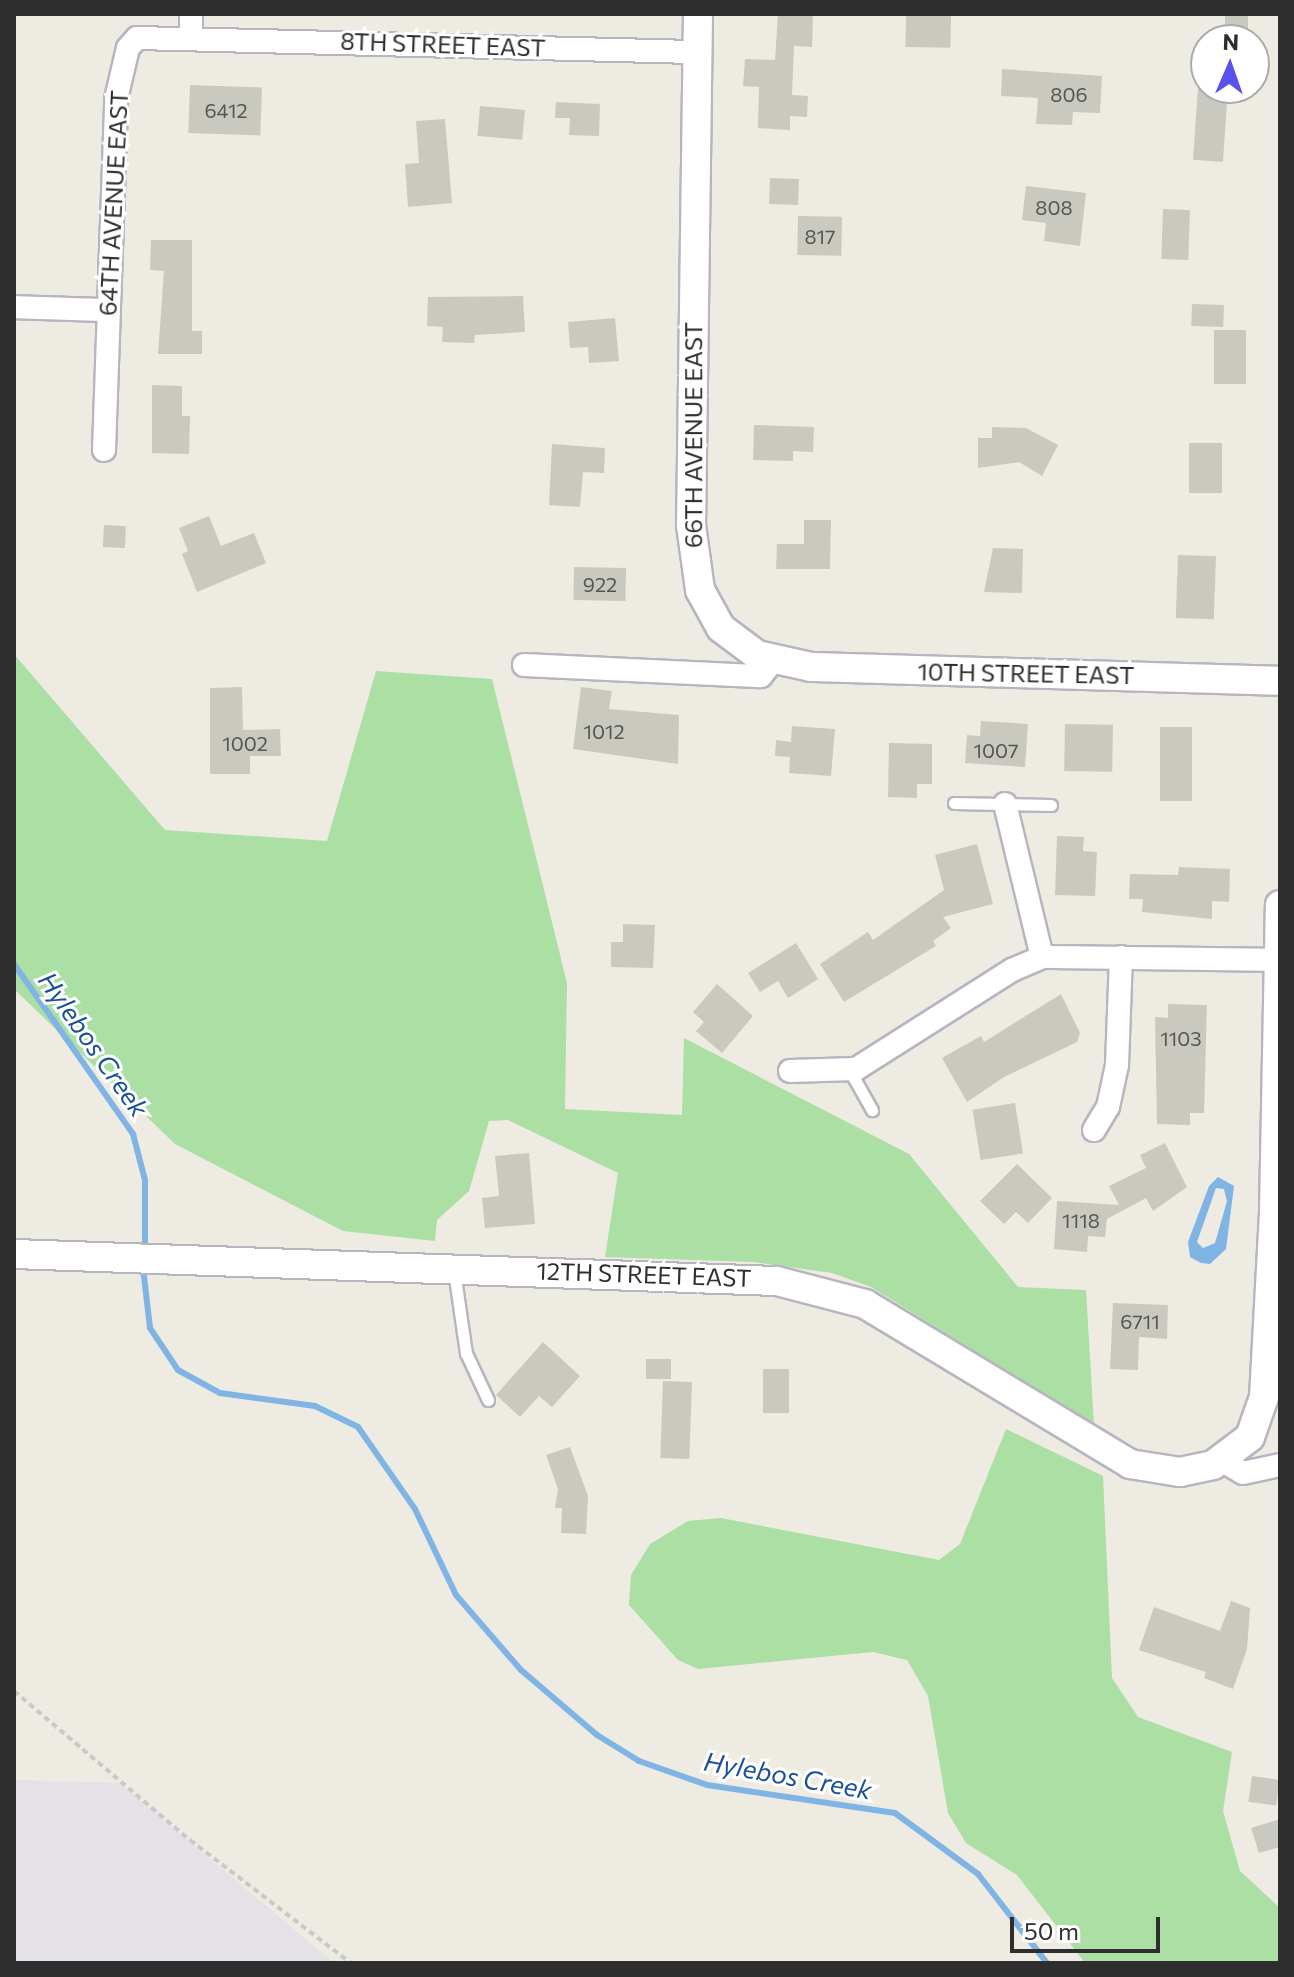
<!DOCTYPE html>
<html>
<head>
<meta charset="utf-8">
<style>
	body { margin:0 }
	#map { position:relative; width:1294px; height:1977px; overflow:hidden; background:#eeebe2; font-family:Commissioner,sans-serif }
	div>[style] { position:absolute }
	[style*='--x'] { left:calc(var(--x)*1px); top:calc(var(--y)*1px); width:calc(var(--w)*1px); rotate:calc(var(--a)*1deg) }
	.industrial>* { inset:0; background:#e4e2e7 }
	.green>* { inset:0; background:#abdfa4 }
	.water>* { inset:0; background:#80b4e5 }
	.stream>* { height:6px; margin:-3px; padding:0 3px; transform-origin:3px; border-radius:3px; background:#80b4e5 }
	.building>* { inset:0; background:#cac9c0; transform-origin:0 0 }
	.path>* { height:4px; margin-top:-2px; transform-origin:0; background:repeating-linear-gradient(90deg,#c9c9c9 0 6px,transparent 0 10px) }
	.roads { filter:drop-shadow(2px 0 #b6b5c0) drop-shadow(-2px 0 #b6b5c0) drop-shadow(0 2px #b6b5c0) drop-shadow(0 -2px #b6b5c0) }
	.service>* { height:11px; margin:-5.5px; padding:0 5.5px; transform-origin:5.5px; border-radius:5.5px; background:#fff }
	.minor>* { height:22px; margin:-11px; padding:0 11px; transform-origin:11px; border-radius:11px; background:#fff }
	.tertiary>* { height:28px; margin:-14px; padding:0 14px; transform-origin:14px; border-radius:14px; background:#fff }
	span { translate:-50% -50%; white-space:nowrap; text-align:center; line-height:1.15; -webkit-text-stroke:6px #fff; paint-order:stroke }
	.number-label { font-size:20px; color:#555552 }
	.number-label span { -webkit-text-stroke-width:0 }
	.street-label { font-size:24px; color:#2e2e2e }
	.water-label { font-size:26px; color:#1a5096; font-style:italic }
	.frame { position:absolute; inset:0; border:16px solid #2e2e2e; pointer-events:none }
	.north { position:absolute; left:1190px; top:24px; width:80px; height:80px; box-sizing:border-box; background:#fff; border:2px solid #ababab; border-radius:50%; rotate:2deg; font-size:22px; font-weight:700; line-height:32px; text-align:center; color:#2e2e2e }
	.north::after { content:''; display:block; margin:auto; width:28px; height:36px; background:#5852eb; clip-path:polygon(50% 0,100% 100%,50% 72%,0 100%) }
	.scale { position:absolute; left:1010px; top:1917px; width:150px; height:36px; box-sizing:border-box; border:4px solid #2e2e2e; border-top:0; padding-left:10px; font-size:24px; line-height:28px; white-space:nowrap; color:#2e2e2e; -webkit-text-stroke:6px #fff; paint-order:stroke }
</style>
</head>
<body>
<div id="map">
	<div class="industrial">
		<i style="clip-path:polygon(14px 1780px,120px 1783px,334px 1963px,14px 1963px)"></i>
	</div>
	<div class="green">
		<i style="clip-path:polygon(14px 654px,165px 830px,327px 841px,376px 671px,492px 679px,567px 983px,565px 1109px,682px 1115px,684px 1038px,909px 1154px,1018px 1287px,1086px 1290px,1094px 1425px,871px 1287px,832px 1273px,754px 1262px,605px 1257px,618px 1173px,508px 1120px,489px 1121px,469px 1191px,437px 1220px,435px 1241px,343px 1231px,175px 1144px,14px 989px)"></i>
		<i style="clip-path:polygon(1006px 1429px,1103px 1476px,1112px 1678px,1138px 1717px,1232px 1752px,1223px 1811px,1240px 1871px,1280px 1908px,1280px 1963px,1085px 1963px,1017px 1875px,966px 1843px,948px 1813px,928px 1696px,907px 1660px,873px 1652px,698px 1669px,678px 1660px,629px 1605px,631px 1575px,650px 1544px,688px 1521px,721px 1518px,939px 1560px,960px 1544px)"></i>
	</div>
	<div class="water">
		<i style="clip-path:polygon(evenodd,1218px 1177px,1234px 1186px,1226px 1249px,1210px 1264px,1201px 1263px,1190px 1257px,1188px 1242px,1209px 1186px,1218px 1177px,1216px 1188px,1224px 1189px,1227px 1201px,1215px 1243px,1203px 1248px,1197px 1242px,1216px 1188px)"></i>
	</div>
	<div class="stream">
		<i style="--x:14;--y:964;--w:208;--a:55"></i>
		<i style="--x:133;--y:1134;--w:48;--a:75.4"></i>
		<i style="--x:145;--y:1180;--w:69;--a:90"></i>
		<i style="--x:143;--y:1268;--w:60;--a:83.3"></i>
		<i style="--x:150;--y:1328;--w:50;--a:56.3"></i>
		<i style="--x:178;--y:1370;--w:48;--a:28.7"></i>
		<i style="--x:220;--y:1393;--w:96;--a:7.8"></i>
		<i style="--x:315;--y:1406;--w:48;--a:26"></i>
		<i style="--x:358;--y:1427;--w:100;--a:55.2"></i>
		<i style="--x:415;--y:1509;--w:95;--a:64.5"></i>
		<i style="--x:456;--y:1595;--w:99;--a:49.1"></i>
		<i style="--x:521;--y:1670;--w:100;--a:40.5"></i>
		<i style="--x:597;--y:1735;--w:49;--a:31.8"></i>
		<i style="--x:639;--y:1761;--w:72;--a:19.4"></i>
		<i style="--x:707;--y:1785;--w:190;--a:8.5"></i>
		<i style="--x:895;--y:1813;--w:103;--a:36.3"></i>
		<i style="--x:978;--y:1874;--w:113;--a:52.2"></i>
	</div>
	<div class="building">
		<i style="clip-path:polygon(778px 14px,813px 14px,812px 47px,794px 46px,792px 95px,808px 96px,807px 117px,790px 116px,790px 130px,758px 128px,759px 87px,743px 86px,745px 59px,775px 60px)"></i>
		<i style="left:1225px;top:14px;width:23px;height:17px"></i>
		<i style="left:906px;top:15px;width:45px;height:32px;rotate:1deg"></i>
		<i style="clip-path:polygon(1002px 69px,1102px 76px,1100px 113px,1073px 112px,1072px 125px,1036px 124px,1038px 98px,1001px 96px)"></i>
		<i style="left:190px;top:85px;width:72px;height:48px;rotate:2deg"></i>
		<i style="left:1198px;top:88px;width:30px;height:72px;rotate:4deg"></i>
		<i style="clip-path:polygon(556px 102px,600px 104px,599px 136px,569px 135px,570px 118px,555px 118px)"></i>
		<i style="left:480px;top:106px;width:45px;height:30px;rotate:5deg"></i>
		<i style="clip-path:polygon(445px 119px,452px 203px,408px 207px,405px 164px,419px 163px,416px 121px)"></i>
		<i style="left:770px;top:178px;width:29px;height:26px;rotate:2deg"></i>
		<i style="clip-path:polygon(1026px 186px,1086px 193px,1080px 246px,1044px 241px,1046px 223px,1022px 220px)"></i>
		<i style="left:1163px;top:209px;width:27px;height:50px;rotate:2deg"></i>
		<i style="left:798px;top:216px;width:44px;height:39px;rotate:1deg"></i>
		<i style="clip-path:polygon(151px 240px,192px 240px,192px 331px,202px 331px,202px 354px,158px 354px,164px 271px,150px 270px)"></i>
		<i style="clip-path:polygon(523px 296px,525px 332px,475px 335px,474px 343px,442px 342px,443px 327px,427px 326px,428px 297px)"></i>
		<i style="left:1192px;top:304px;width:32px;height:22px;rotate:2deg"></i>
		<i style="clip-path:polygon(615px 318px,619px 361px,589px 363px,588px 347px,570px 348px,568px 322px)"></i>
		<i style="left:1214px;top:330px;width:32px;height:54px"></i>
		<i style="clip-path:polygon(152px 385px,182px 386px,182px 416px,190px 416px,189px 454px,152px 453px)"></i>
		<i style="clip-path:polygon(754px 425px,814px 427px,813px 452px,793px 451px,793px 461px,753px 460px)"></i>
		<i style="clip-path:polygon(992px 427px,1026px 428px,1058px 445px,1042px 476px,1019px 462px,978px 468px,978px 438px,992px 438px)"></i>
		<i style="left:1189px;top:443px;width:33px;height:50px"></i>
		<i style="clip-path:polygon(552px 444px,605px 448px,604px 473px,583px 472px,580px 507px,549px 505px)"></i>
		<i style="clip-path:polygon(209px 516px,221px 546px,254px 533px,266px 563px,197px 592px,182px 554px,188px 551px,179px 528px)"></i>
		<i style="clip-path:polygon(804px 520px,831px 520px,830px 569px,776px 569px,777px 544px,804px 544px)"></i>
		<i style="left:104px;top:525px;width:22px;height:22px;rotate:3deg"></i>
		<i style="clip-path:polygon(993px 548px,1023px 549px,1022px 593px,984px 592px)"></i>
		<i style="left:1178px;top:555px;width:38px;height:63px;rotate:2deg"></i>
		<i style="left:574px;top:567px;width:52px;height:33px;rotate:1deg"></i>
		<i style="clip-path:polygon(242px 687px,243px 730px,280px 729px,281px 756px,250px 756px,250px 774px,210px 774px,210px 688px)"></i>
		<i style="clip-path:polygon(581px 687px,612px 691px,609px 709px,679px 715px,678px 764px,573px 749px)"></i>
		<i style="clip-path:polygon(981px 721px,1028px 724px,1025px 767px,965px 763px,967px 735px,980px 736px)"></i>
		<i style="left:1065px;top:724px;width:48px;height:47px;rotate:1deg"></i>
		<i style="clip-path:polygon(792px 726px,835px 729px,831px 776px,789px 773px,790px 757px,775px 756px,776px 740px,791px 742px)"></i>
		<i style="left:1160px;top:727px;width:32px;height:74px"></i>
		<i style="clip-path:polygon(889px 743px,932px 744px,932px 784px,917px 784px,917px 798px,888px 797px)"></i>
		<i style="clip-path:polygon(1057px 836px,1084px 837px,1083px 851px,1097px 852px,1095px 896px,1055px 895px)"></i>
		<i style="clip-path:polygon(977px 844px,993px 904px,943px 917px,951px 928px,933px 941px,936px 946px,844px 1002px,820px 964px,868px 932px,873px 940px,944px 890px,935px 855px)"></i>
		<i style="clip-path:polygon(1179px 867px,1230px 869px,1229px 902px,1212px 901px,1212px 919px,1142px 912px,1143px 899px,1129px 899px,1130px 874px,1178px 875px)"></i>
		<i style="clip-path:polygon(623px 924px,655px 925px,653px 968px,611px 967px,611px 942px,623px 942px)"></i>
		<i style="clip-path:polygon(796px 943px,818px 979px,788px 998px,778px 981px,760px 992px,748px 973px)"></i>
		<i style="clip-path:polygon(717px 984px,753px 1016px,722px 1053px,696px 1031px,704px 1022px,693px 1012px)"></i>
		<i style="clip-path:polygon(1061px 994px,1080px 1033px,1077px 1042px,1004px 1077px,967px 1102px,942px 1058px,981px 1036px,984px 1042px)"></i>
		<i style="clip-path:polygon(1168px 1004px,1207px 1005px,1204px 1113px,1190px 1113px,1190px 1125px,1157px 1124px,1155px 1017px,1168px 1018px)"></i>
		<i style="left:1015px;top:1103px;width:51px;height:43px;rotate:81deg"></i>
		<i style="clip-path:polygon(1165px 1143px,1187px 1187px,1153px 1211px,1146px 1198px,1107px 1219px,1105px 1237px,1088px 1236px,1087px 1252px,1054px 1249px,1057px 1201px,1119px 1205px,1109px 1186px,1146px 1168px,1140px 1155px)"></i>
		<i style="clip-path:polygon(529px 1153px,535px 1224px,485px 1228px,482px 1198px,499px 1196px,495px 1156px)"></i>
		<i style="clip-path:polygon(1017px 1164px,1052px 1198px,1028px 1223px,1016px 1212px,1004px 1224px,980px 1201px)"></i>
		<i style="clip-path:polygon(1113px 1303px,1168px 1305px,1167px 1339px,1139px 1337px,1138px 1370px,1110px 1369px)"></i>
		<i style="clip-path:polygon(543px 1342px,580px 1376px,552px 1407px,539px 1396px,520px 1417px,496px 1395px)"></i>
		<i style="left:646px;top:1359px;width:25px;height:20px"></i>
		<i style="left:763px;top:1369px;width:26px;height:44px"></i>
		<i style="left:663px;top:1381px;width:29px;height:77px;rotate:2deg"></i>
		<i style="clip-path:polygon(570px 1447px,588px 1496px,586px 1534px,561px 1533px,562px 1508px,555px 1508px,558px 1489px,546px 1455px)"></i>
		<i style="clip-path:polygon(1231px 1601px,1250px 1608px,1247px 1649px,1233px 1689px,1204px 1678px,1206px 1672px,1139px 1650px,1154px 1607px,1220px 1631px)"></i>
		<i style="left:1252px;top:1776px;width:28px;height:26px;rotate:8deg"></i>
		<i style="clip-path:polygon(1280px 1819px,1280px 1847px,1259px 1853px,1251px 1828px)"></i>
	</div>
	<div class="path">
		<i style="--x:14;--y:1691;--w:231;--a:40.3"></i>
		<i style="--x:190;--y:1840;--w:203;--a:37.4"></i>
	</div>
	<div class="roads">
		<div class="service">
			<i style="--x:954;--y:803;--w:97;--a:1.2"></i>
			<i style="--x:850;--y:1071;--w:45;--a:60.6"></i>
			<i style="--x:454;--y:1271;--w:83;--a:81.7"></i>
			<i style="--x:466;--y:1353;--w:52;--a:64.9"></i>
		</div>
		<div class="minor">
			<i style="--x:191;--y:14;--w:22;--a:90"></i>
			<i style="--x:14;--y:307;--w:92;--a:1.9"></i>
			<i style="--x:104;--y:450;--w:351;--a:-88"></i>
			<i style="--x:116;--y:99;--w:52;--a:-76.8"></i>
			<i style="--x:128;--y:48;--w:13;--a:-48"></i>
			<i style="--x:137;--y:38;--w:558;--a:1.44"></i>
			<i style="--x:524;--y:665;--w:237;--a:2.7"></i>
			<i style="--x:761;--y:676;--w:18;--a:-52"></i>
			<i style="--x:1005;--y:804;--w:157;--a:76.4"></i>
			<i style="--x:790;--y:1071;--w:66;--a:-1.7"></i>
			<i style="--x:856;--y:1069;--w:185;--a:-32.4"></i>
			<i style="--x:1012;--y:970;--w:33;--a:-23"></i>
			<i style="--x:1042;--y:957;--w:236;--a:0.7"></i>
			<i style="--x:1094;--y:1130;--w:27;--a:-59"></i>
			<i style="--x:1108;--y:1107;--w:43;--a:-77.9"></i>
			<i style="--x:1117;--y:1065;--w:108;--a:-87.9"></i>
			<i style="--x:1223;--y:1461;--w:23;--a:31"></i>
			<i style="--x:1243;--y:1473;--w:38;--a:-12"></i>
		</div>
		<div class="tertiary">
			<i style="--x:698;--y:14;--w:511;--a:90.78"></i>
			<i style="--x:691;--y:525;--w:66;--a:82.1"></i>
			<i style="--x:700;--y:590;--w:43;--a:61.1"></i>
			<i style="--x:721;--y:628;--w:45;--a:36.9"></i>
			<i style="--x:757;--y:655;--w:55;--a:12.5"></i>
			<i style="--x:811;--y:667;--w:469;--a:1.7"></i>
			<i style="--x:14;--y:1254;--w:763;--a:2.03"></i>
			<i style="--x:777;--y:1281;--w:91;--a:14.6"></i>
			<i style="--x:865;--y:1304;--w:310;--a:31.1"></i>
			<i style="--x:1130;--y:1464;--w:51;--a:9.1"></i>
			<i style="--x:1180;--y:1472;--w:34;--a:-12"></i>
			<i style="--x:1213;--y:1465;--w:46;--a:-37.1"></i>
			<i style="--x:1250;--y:1437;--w:42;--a:-70.7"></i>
			<i style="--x:1264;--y:1397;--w:186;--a:-86.9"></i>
			<i style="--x:1274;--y:1211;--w:306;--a:-88.9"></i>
		</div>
	</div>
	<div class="number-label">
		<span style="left:1069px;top:94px">806</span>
		<span style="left:226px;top:110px">6412</span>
		<span style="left:1054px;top:207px">808</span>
		<span style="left:820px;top:236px">817</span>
		<span style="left:600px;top:584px">922</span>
		<span style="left:604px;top:731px">1012</span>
		<span style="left:245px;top:743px">1002</span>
		<span style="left:996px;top:750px">1007</span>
		<span style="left:1181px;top:1038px">1103</span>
		<span style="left:1081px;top:1220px">1118</span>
		<span style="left:1140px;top:1321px">6711</span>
	</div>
	<div class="street-label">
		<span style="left:443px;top:44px;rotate:2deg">8TH STREET EAST</span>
		<span style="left:113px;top:203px;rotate:-87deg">64TH AVENUE EAST</span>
		<span style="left:693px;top:435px;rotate:-90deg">66TH AVENUE EAST</span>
		<span style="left:1026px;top:673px;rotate:1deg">10TH STREET EAST</span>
		<span style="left:644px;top:1274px;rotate:2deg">12TH STREET EAST</span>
	</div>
	<div class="water-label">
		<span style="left:94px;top:1044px;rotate:55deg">Hylebos Creek</span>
		<span style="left:788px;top:1775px;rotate:10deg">Hylebos Creek</span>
	</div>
	<div class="frame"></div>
	<div class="north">N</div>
	<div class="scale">50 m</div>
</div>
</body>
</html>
